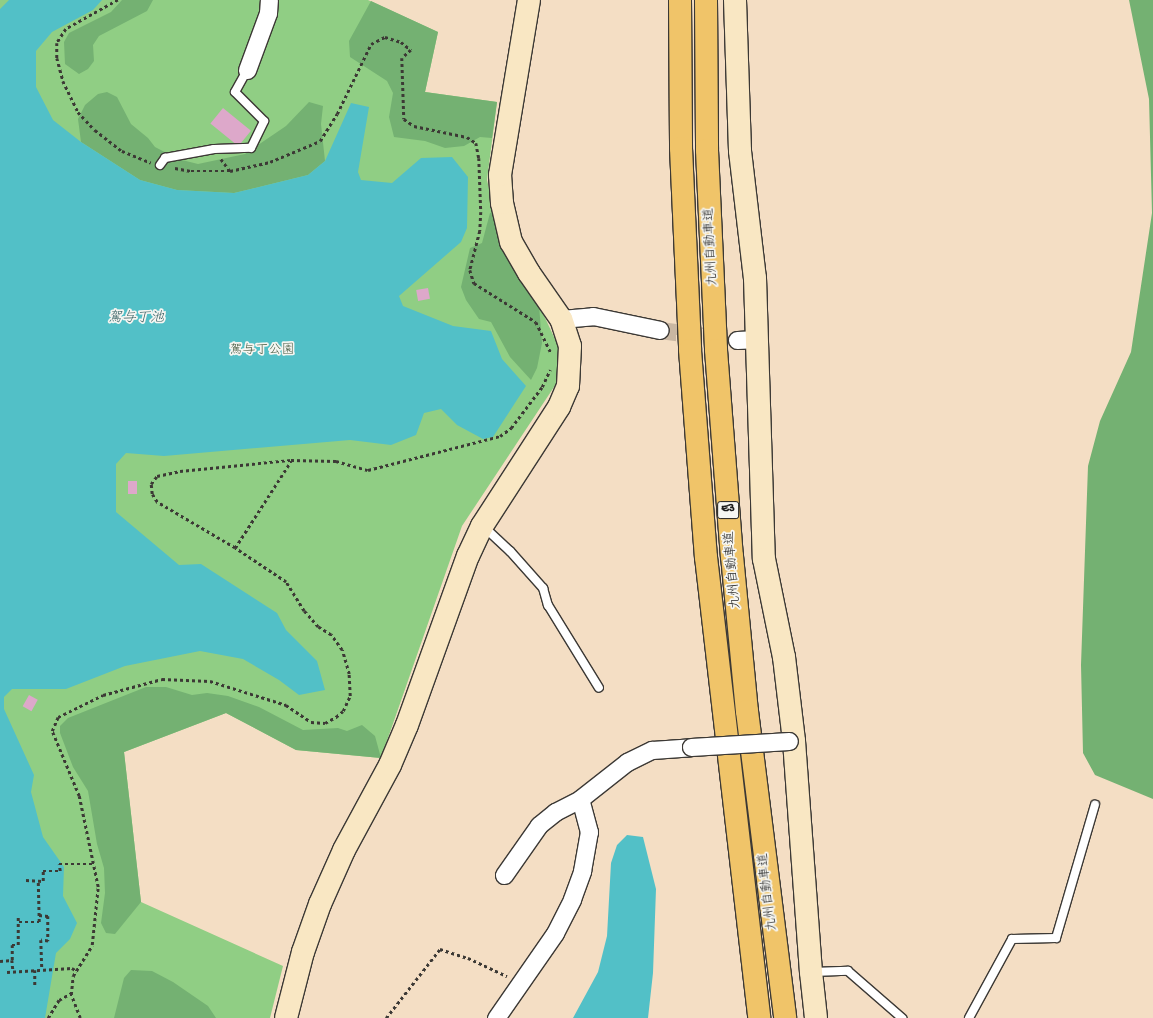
<!DOCTYPE html>
<html>
<head>
<meta charset="utf-8">
<style>
	body { margin:0 }
	#map { position:relative; width:1153px; height:1018px; overflow:hidden; background:#f4dec4; font-family:"Gochi Hand","Klee One",sans-serif }
	div>[style] { position:absolute }
	[style*='--x'] { left:calc(var(--x)*1px); top:calc(var(--y)*1px); width:calc(var(--w)*1px); rotate:calc(var(--a)*1deg) }
	.green>* { inset:0; background:#90ce84 }
	.forest>* { inset:0; background:#74b172 }
	.water>* { inset:0; background:#52c0c7 }
	.building>* { inset:0; background:#dda8ca; transform-origin:0 0 }
	.street-tunnel>* { height:17px; margin-top:-8.5px; transform-origin:0; background:repeating-linear-gradient(90deg,#c9b7a2 0 17px,transparent 0 25px) }
	.path>* { height:2.5px; margin-top:-1.25px; transform-origin:0; background:repeating-linear-gradient(90deg,#3c3935 0 3px,transparent 0 6px) }
	.roads { filter:drop-shadow(1px 0 #3c3935) drop-shadow(-1px 0 #3c3935) drop-shadow(0 1px #3c3935) drop-shadow(0 -1px #3c3935) }
	.lane>* { height:8px; margin:-4px; padding:0 4px; transform-origin:4px; border-radius:4px; background:#fff }
	.street>* { height:17px; margin:-8.5px; padding:0 8.5px; transform-origin:8.5px; border-radius:8.5px; background:#fff }
	.secondary>* { height:22px; margin:-11px; padding:0 11px; transform-origin:11px; border-radius:11px; background:#f9e7c3 }
	.highway>* { height:22px; margin:-11px; padding:0 11px; transform-origin:11px; border-radius:11px; background:#f0c469 }
	.bridges { filter:drop-shadow(1px 0 #3c3935) drop-shadow(-1px 0 #3c3935) drop-shadow(0 1px #3c3935) drop-shadow(0 -1px #3c3935) }
	.street-bridge>* { height:17px; margin:-8.5px; padding:0 8.5px; transform-origin:8.5px; border-radius:8.5px; background:#fff }
	span { translate:-50% -50%; white-space:nowrap; text-align:center; line-height:1.15; -webkit-text-stroke:3.5px #f6f6f2; paint-order:stroke }
	.shield-label span { padding:1px 3px; background:#f6f6f2; border:1px solid; border-radius:3px; -webkit-text-stroke-width:0 }
	.shield-label { font-size:12px; color:#1c1c1c; font-weight:700 }
	.street-label { font-size:13px; color:#1c1c1c }
	.park-label { font-size:13px; color:#455a40 }
	.water-label { font-size:14px; color:#325e60; font-style:italic }
</style>
</head>
<body>
<div id="map">
	<div class="green">
		<i style="clip-path:polygon(0 0,368px 0,438px 32px,425px 92px,497px 102px,487px 180px,503px 247px,539px 305px,563px 356px,556px 384px,462px 526px,381px 758px,296px 750px,226px 713px,124px 752px,141px 902px,283px 966px,270px 1018px,0 1018px)"></i>
	</div>
	<div class="forest">
		<i style="clip-path:polygon(122px 0,153px 0,147px 11px,99px 36px,93px 45px,94px 61px,88px 69px,79px 74px,65px 64px,64px 42px,69px 33px,111px 12px)"></i>
		<i style="clip-path:polygon(1129px 0,1153px 0,1153px 799px,1095px 775px,1083px 753px,1081px 665px,1088px 466px,1100px 421px,1131px 352px,1152px 213px,1149px 99px)"></i>
		<i style="clip-path:polygon(371px 1px,438px 32px,425px 92px,497px 102px,492px 138px,480px 137px,464px 146px,445px 148px,425px 141px,394px 137px,389px 117px,393px 93px,387px 81px,350px 57px,349px 41px)"></i>
		<i style="clip-path:polygon(107px 92px,117px 97px,131px 124px,148px 138px,155px 147px,178px 159px,198px 164px,245px 154px,286px 126px,309px 102px,323px 106px,321px 124px,325px 161px,308px 175px,234px 193px,177px 190px,140px 180px,81px 142px,78px 119px,85px 105px,98px 94px)"></i>
		<i style="clip-path:polygon(495px 212px,539px 305px,542px 343px,537px 368px,531px 380px,510px 357px,491px 322px,479px 319px,466px 300px,461px 287px,470px 248px,482px 243px,490px 213px)"></i>
		<i style="clip-path:polygon(146px 687px,166px 687px,192px 695px,207px 693px,228px 696px,259px 707px,303px 730px,338px 728px,347px 731px,362px 725px,375px 736px,381px 758px,296px 750px,226px 713px,124px 752px,141px 902px,115px 934px,106px 933px,101px 923px,105px 893px,104px 868px,97px 844px,88px 791px,73px 767px,60px 733px,60px 726px,68px 718px)"></i>
		<i style="clip-path:polygon(131px 970px,152px 971px,173px 982px,208px 1006px,216px 1018px,114px 1018px,124px 978px)"></i>
	</div>
	<div class="water">
		<i style="clip-path:polygon(9px 0,102px 0,93px 10px,52px 32px,36px 51px,36px 87px,53px 120px,81px 142px,140px 180px,177px 190px,234px 193px,308px 175px,325px 161px,351px 103px,369px 107px,358px 172px,361px 180px,392px 183px,421px 158px,452px 157px,468px 177px,467px 228px,461px 242px,399px 296px,403px 306px,453px 326px,491px 331px,502px 359px,526px 386px,493px 437px,483px 439px,457px 425px,441px 409px,424px 413px,416px 435px,391px 445px,350px 440px,164px 456px,126px 453px,116px 464px,116px 512px,179px 565px,201px 564px,277px 613px,286px 630px,317px 661px,325px 690px,299px 695px,279px 680px,243px 659px,200px 651px,125px 666px,66px 689px,12px 689px,4px 697px,4px 709px,34px 775px,31px 792px,43px 837px,64px 867px,63px 896px,77px 923px,70px 939px,56px 953px,45px 1018px,0 1018px,0 9px)"></i>
		<i style="clip-path:polygon(627px 835px,643px 837px,656px 889px,653px 973px,648px 1018px,573px 1018px,598px 972px,607px 936px,611px 863px,617px 845px)"></i>
	</div>
	<div class="building">
		<i style="left:223px;top:108px;width:36px;height:20px;rotate:39deg"></i>
		<i style="left:428px;top:288px;width:11px;height:12px;rotate:80deg"></i>
		<i style="left:128px;top:481px;width:9px;height:13px"></i>
		<i style="left:29px;top:695px;width:10px;height:13px;rotate:29deg"></i>
	</div>
	<div class="street-tunnel">
		<i style="--x:660;--y:330;--w:78;--a:7.4"></i>
	</div>
	<div class="path">
		<i style="--x:118;--y:0;--w:60;--a:150.9"></i>
		<i style="--x:66;--y:29;--w:17;--a:123"></i>
		<i style="--x:57;--y:43;--w:15;--a:90"></i>
		<i style="--x:57;--y:58;--w:24;--a:75"></i>
		<i style="--x:63;--y:81;--w:34;--a:64"></i>
		<i style="--x:78;--y:112;--w:25;--a:47"></i>
		<i style="--x:95;--y:130;--w:34;--a:38"></i>
		<i style="--x:122;--y:151;--w:31;--a:22"></i>
		<i style="--x:221;--y:159;--w:15;--a:53"></i>
		<i style="--x:175;--y:168;--w:16;--a:11"></i>
		<i style="--x:191;--y:171;--w:39;--a:0"></i>
		<i style="--x:230;--y:171;--w:41;--a:-12.7"></i>
		<i style="--x:270;--y:162;--w:54;--a:-22.8"></i>
		<i style="--x:320;--y:141;--w:32;--a:-58"></i>
		<i style="--x:337;--y:114;--w:78;--a:-64.1"></i>
		<i style="--x:371;--y:44;--w:16;--a:-27"></i>
		<i style="--x:385;--y:37;--w:17;--a:17"></i>
		<i style="--x:401;--y:42;--w:13;--a:39"></i>
		<i style="--x:411;--y:50;--w:12;--a:138"></i>
		<i style="--x:402;--y:58;--w:61;--a:88.1"></i>
		<i style="--x:404;--y:119;--w:12;--a:35"></i>
		<i style="--x:414;--y:126;--w:54;--a:11.7"></i>
		<i style="--x:467;--y:137;--w:11;--a:34"></i>
		<i style="--x:476;--y:143;--w:15;--a:79"></i>
		<i style="--x:479;--y:158;--w:54;--a:87.9"></i>
		<i style="--x:481;--y:212;--w:19;--a:93"></i>
		<i style="--x:480;--y:231;--w:40;--a:104.4"></i>
		<i style="--x:470;--y:270;--w:14;--a:73"></i>
		<i style="--x:474;--y:283;--w:73;--a:32.2"></i>
		<i style="--x:536;--y:322;--w:34;--a:64"></i>
		<i style="--x:235;--y:548;--w:103;--a:-57.2"></i>
		<i style="--x:26;--y:880;--w:17;--a:3"></i>
		<i style="--x:43;--y:881;--w:10;--a:-90"></i>
		<i style="--x:43;--y:871;--w:17;--a:0"></i>
		<i style="--x:60;--y:871;--w:7;--a:-98"></i>
		<i style="--x:59;--y:864;--w:34;--a:0"></i>
		<i style="--x:39;--y:915;--w:9;--a:6"></i>
		<i style="--x:48;--y:916;--w:25;--a:90"></i>
		<i style="--x:48;--y:941;--w:7;--a:-172"></i>
		<i style="--x:41;--y:940;--w:28;--a:88"></i>
		<i style="--x:19;--y:922;--w:20;--a:0"></i>
		<i style="--x:39;--y:922;--w:41;--a:-91.4"></i>
		<i style="--x:12;--y:960;--w:15;--a:-90"></i>
		<i style="--x:12;--y:945;--w:6;--a:0"></i>
		<i style="--x:18;--y:945;--w:28;--a:-90"></i>
		<i style="--x:0;--y:961;--w:12;--a:-5"></i>
		<i style="--x:12;--y:960;--w:10;--a:84"></i>
		<i style="--x:35;--y:970;--w:17;--a:90"></i>
		<i style="--x:7;--y:972;--w:65;--a:-3.5"></i>
		<i style="--x:72;--y:968;--w:6;--a:31"></i>
		<i style="--x:48;--y:1018;--w:21;--a:-59"></i>
		<i style="--x:59;--y:1000;--w:14;--a:-30"></i>
		<i style="--x:80;--y:1018;--w:25;--a:-111"></i>
		<i style="--x:71;--y:995;--w:19;--a:-84"></i>
		<i style="--x:73;--y:976;--w:36;--a:-58"></i>
		<i style="--x:92;--y:945;--w:58;--a:-84.1"></i>
		<i style="--x:98;--y:887;--w:93;--a:-101.8"></i>
		<i style="--x:79;--y:796;--w:70;--a:-112.6"></i>
		<i style="--x:52;--y:731;--w:15;--a:-67"></i>
		<i style="--x:58;--y:717;--w:50;--a:-26.1"></i>
		<i style="--x:103;--y:695;--w:61;--a:-15.2"></i>
		<i style="--x:162;--y:679;--w:48;--a:2.4"></i>
		<i style="--x:210;--y:681;--w:80;--a:17.5"></i>
		<i style="--x:286;--y:705;--w:30;--a:34"></i>
		<i style="--x:311;--y:722;--w:14;--a:4"></i>
		<i style="--x:325;--y:723;--w:13;--a:-29"></i>
		<i style="--x:336;--y:717;--w:9;--a:-41"></i>
		<i style="--x:343;--y:711;--w:17;--a:-65"></i>
		<i style="--x:350;--y:696;--w:22;--a:-93"></i>
		<i style="--x:349;--y:674;--w:25;--a:-106"></i>
		<i style="--x:342;--y:650;--w:19;--a:-126"></i>
		<i style="--x:331;--y:635;--w:15;--a:-148"></i>
		<i style="--x:318;--y:627;--w:21;--a:-131"></i>
		<i style="--x:304;--y:611;--w:34;--a:-122"></i>
		<i style="--x:286;--y:582;--w:61;--a:-146.3"></i>
		<i style="--x:235;--y:548;--w:91;--a:-149.5"></i>
		<i style="--x:157;--y:502;--w:9;--a:-122"></i>
		<i style="--x:152;--y:494;--w:10;--a:-96"></i>
		<i style="--x:151;--y:484;--w:10;--a:-53"></i>
		<i style="--x:157;--y:476;--w:24;--a:-12"></i>
		<i style="--x:180;--y:471;--w:112;--a:-5.7"></i>
		<i style="--x:291;--y:460;--w:45;--a:1.3"></i>
		<i style="--x:336;--y:461;--w:33;--a:16"></i>
		<i style="--x:368;--y:470;--w:136;--a:-14.4"></i>
		<i style="--x:500;--y:436;--w:14;--a:-36"></i>
		<i style="--x:511;--y:428;--w:51;--a:-52.9"></i>
		<i style="--x:542;--y:387;--w:19;--a:-65"></i>
		<i style="--x:386;--y:1018;--w:88;--a:-52"></i>
		<i style="--x:440;--y:949;--w:29;--a:18"></i>
		<i style="--x:468;--y:958;--w:43;--a:24.8"></i>
	</div>
	<div class="roads">
		<div class="lane">
			<i style="--x:160;--y:165;--w:9;--a:-54"></i>
			<i style="--x:165;--y:158;--w:50;--a:-10.4"></i>
			<i style="--x:214;--y:149;--w:37;--a:-2"></i>
			<i style="--x:251;--y:148;--w:30;--a:-64"></i>
			<i style="--x:264;--y:121;--w:41;--a:-135"></i>
			<i style="--x:235;--y:92;--w:25;--a:-61"></i>
			<i style="--x:483;--y:526;--w:37;--a:43"></i>
			<i style="--x:510;--y:551;--w:50;--a:48.3"></i>
			<i style="--x:543;--y:588;--w:18;--a:74"></i>
			<i style="--x:548;--y:605;--w:97;--a:58.4"></i>
			<i style="--x:812;--y:972;--w:36;--a:-2"></i>
			<i style="--x:848;--y:971;--w:72;--a:41"></i>
			<i style="--x:969;--y:1018;--w:90;--a:-61.4"></i>
			<i style="--x:1012;--y:939;--w:44;--a:-1.3"></i>
			<i style="--x:1056;--y:938;--w:139;--a:-73.7"></i>
		</div>
		<div class="street">
			<i style="--x:247;--y:70;--w:61;--a:-69.8"></i>
			<i style="--x:268;--y:13;--w:13;--a:-86"></i>
			<i style="--x:561;--y:319;--w:32;--a:-5"></i>
			<i style="--x:593;--y:316;--w:68;--a:11.8"></i>
			<i style="--x:737;--y:340;--w:21;--a:-3"></i>
			<i style="--x:504;--y:875;--w:61;--a:-55"></i>
			<i style="--x:539;--y:825;--w:21;--a:-39"></i>
			<i style="--x:555;--y:812;--w:28;--a:-27"></i>
			<i style="--x:496;--y:1018;--w:103;--a:-55.2"></i>
			<i style="--x:555;--y:933;--w:38;--a:-63"></i>
			<i style="--x:572;--y:899;--w:30;--a:-70"></i>
			<i style="--x:582;--y:871;--w:40;--a:-80"></i>
			<i style="--x:589;--y:832;--w:34;--a:-105"></i>
			<i style="--x:580;--y:799;--w:60;--a:-38.2"></i>
			<i style="--x:627;--y:762;--w:28;--a:-26"></i>
			<i style="--x:652;--y:750;--w:39;--a:-4"></i>
		</div>
		<div class="secondary">
			<i style="--x:735;--y:0;--w:151;--a:88.1"></i>
			<i style="--x:740;--y:151;--w:128;--a:83.3"></i>
			<i style="--x:755;--y:278;--w:281;--a:88.2"></i>
			<i style="--x:764;--y:559;--w:100;--a:78.5"></i>
			<i style="--x:784;--y:657;--w:85;--a:83.2"></i>
			<i style="--x:794;--y:741;--w:232;--a:85.8"></i>
			<i style="--x:811;--y:972;--w:46;--a:83.8"></i>
			<i style="--x:286;--y:1018;--w:68;--a:-75.6"></i>
			<i style="--x:303;--y:952;--w:51;--a:-70.5"></i>
			<i style="--x:320;--y:904;--w:59;--a:-66"></i>
			<i style="--x:344;--y:850;--w:97;--a:-61.6"></i>
			<i style="--x:390;--y:765;--w:43;--a:-67"></i>
			<i style="--x:407;--y:725;--w:180;--a:-70.2"></i>
			<i style="--x:468;--y:556;--w:33;--a:-65"></i>
			<i style="--x:482;--y:526;--w:142;--a:-57.1"></i>
			<i style="--x:559;--y:407;--w:23;--a:-67"></i>
			<i style="--x:568;--y:386;--w:40;--a:-87.1"></i>
			<i style="--x:570;--y:346;--w:28;--a:-108"></i>
			<i style="--x:561;--y:319;--w:56;--a:-124.8"></i>
			<i style="--x:529;--y:273;--w:36;--a:-120"></i>
			<i style="--x:511;--y:242;--w:40;--a:-103"></i>
			<i style="--x:502;--y:203;--w:28;--a:-94"></i>
			<i style="--x:500;--y:175;--w:177;--a:-80.6"></i>
		</div>
		<div class="highway">
			<i style="--x:680;--y:0;--w:148;--a:89.6"></i>
			<i style="--x:681;--y:148;--w:202;--a:87.4"></i>
			<i style="--x:690;--y:350;--w:208;--a:85.6"></i>
			<i style="--x:706;--y:557;--w:464;--a:83.4"></i>
			<i style="--x:706;--y:0;--w:150;--a:89.6"></i>
			<i style="--x:707;--y:150;--w:200;--a:87.4"></i>
			<i style="--x:716;--y:350;--w:207;--a:85.6"></i>
			<i style="--x:732;--y:556;--w:156;--a:84.5"></i>
			<i style="--x:747;--y:711;--w:309;--a:82.9"></i>
		</div>
	</div>
	<div class="bridges">
		<div class="street-bridge">
			<i style="--x:691;--y:747;--w:98;--a:-3.5"></i>
		</div>
	</div>
	<div class="shield-label">
		<span style="left:728px;top:510px">E3</span>
	</div>
	<div class="street-label">
		<span style="left:712px;top:247px;rotate:-93deg">九州自動車道</span>
		<span style="left:734px;top:570px;rotate:-95deg">九州自動車道</span>
		<span style="left:769px;top:892px;rotate:-97deg">九州自動車道</span>
	</div>
	<div class="park-label">
		<span style="left:262px;top:351px">駕与丁公園</span>
	</div>
	<div class="water-label">
		<span style="left:136px;top:319px">駕与丁池</span>
	</div>
</div>
</body>
</html>
